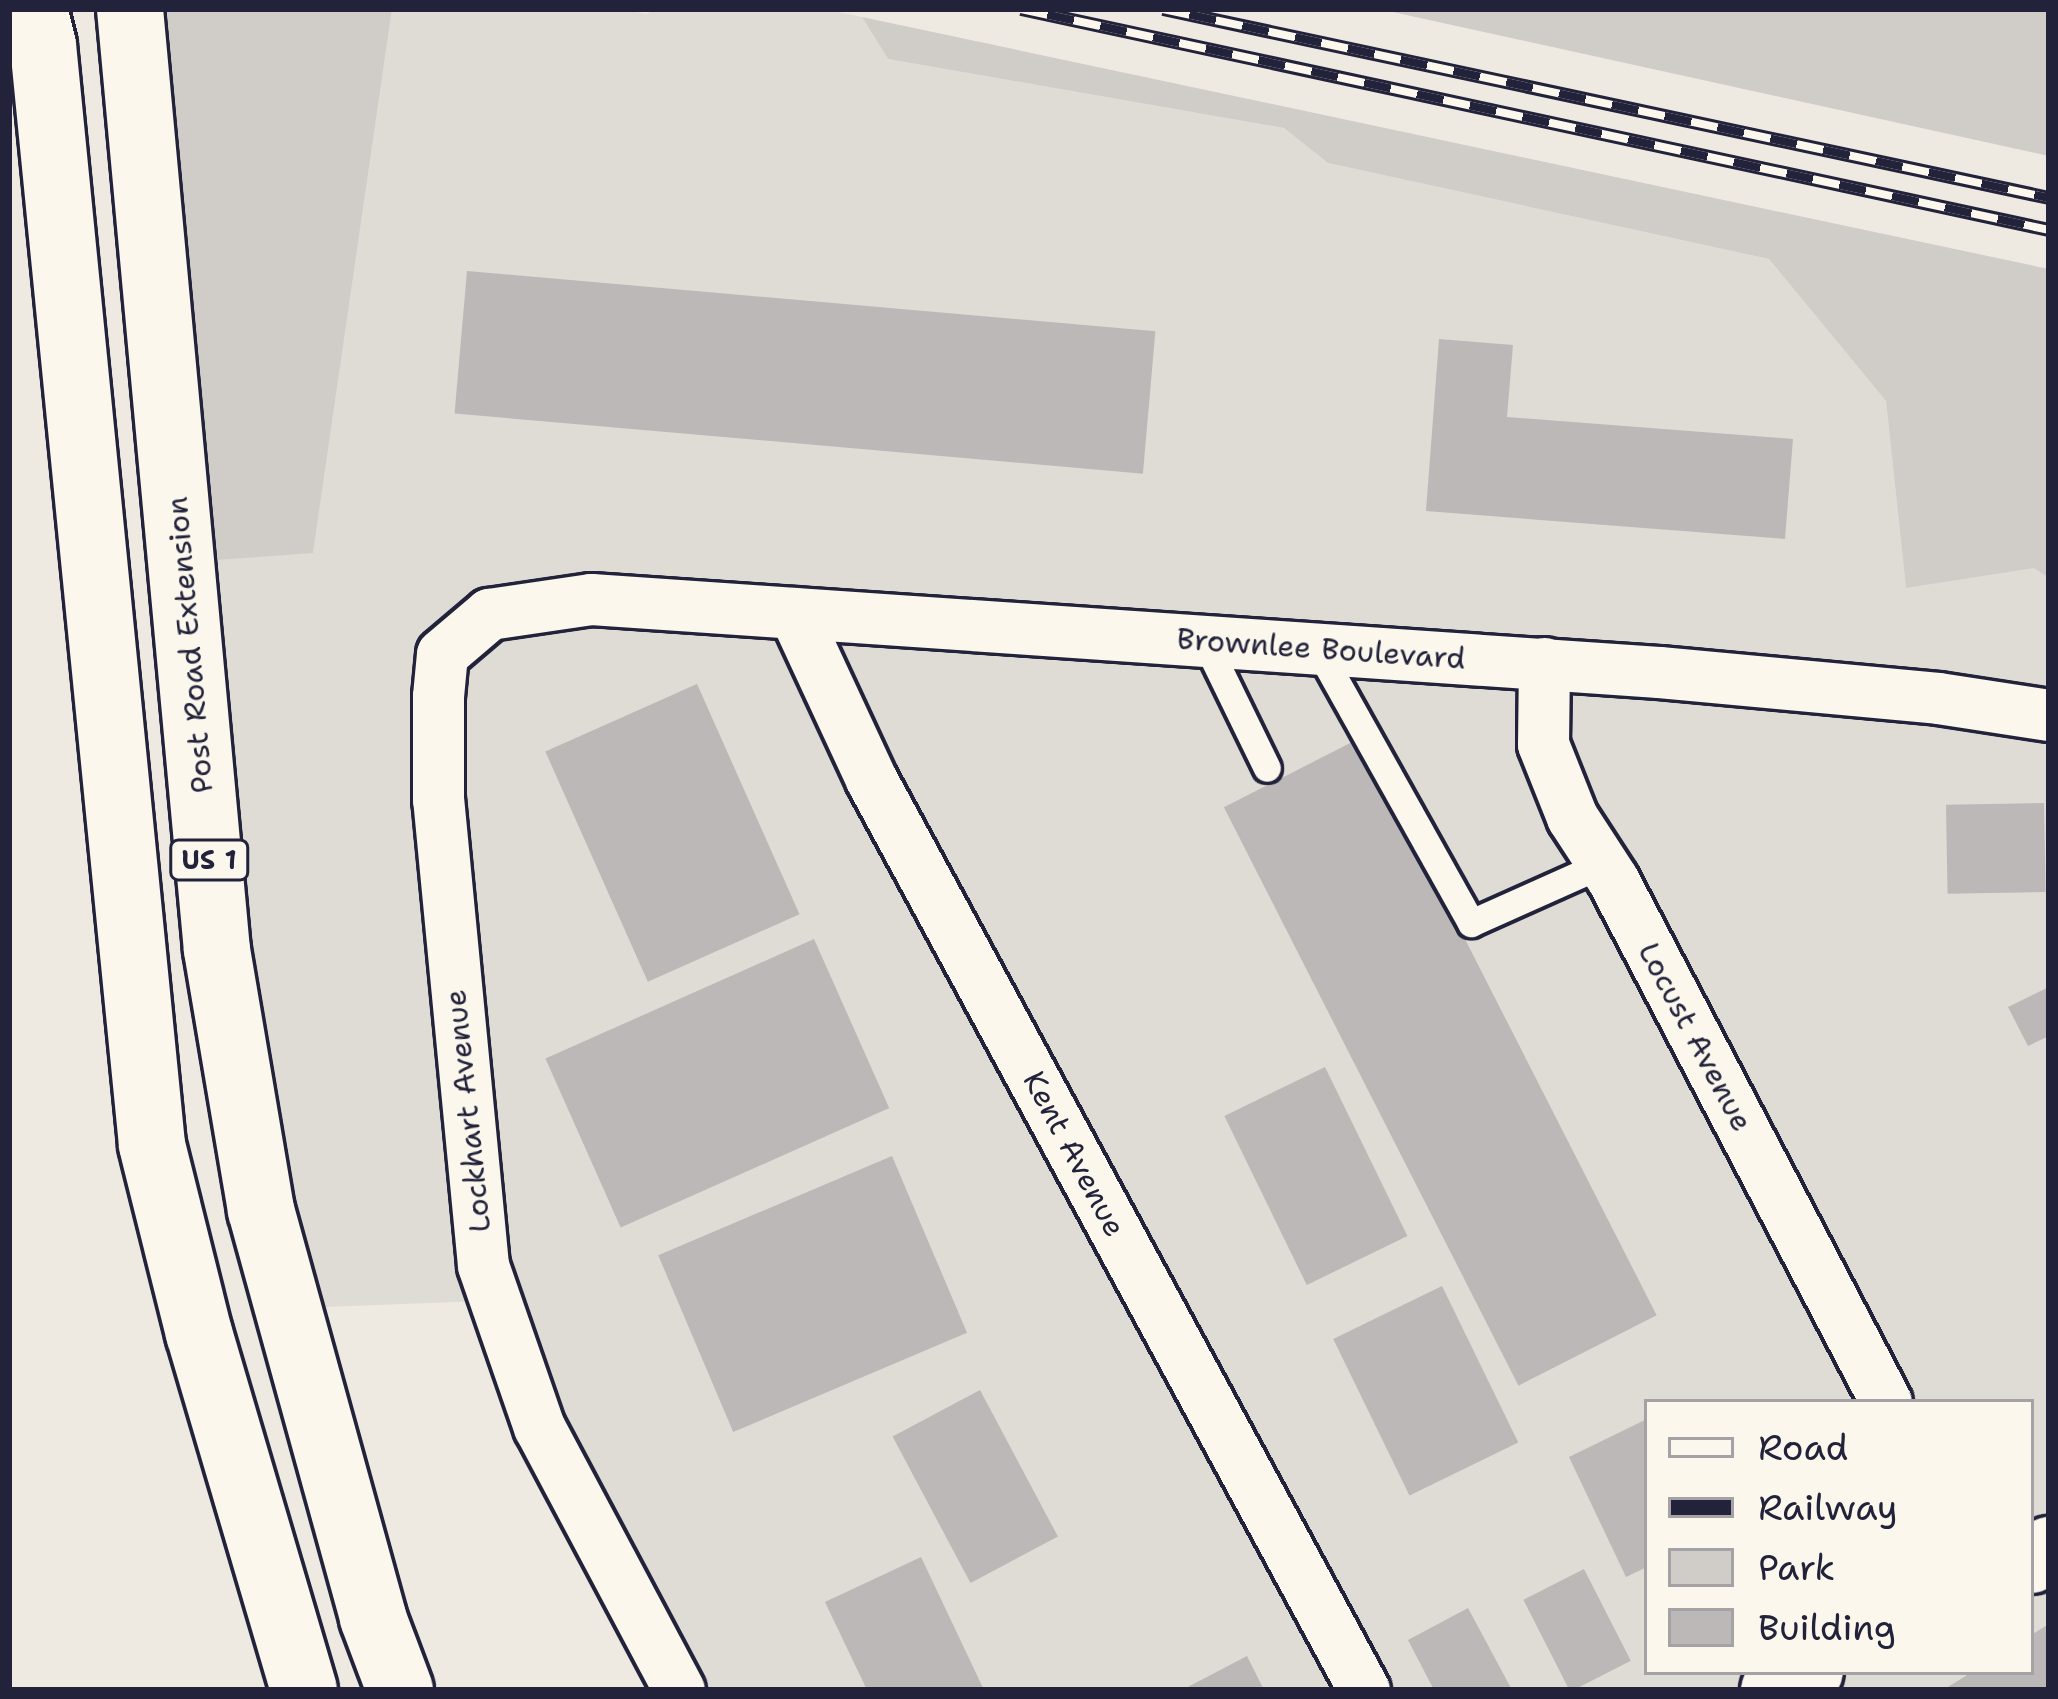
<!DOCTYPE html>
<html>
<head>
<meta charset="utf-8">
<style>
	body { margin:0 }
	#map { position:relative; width:2058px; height:1699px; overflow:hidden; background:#eeeae2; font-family:"Shantell Sans",sans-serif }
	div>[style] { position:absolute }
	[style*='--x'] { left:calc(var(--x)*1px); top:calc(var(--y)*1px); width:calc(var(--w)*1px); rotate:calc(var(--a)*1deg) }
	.built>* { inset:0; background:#dfdbd5 }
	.green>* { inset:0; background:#d0cdc9 }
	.building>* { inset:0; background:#bcb8b8; transform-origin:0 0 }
	.roads { filter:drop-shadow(3px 0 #22223b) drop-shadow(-3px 0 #22223b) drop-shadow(0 3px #22223b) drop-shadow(0 -3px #22223b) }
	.service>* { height:27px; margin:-13.5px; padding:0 13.5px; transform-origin:13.5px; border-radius:13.5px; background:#fbf7ec }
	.minor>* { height:51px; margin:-25.5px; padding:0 25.5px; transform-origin:25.5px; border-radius:25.5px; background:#fbf7ec }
	.primary>* { height:66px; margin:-33px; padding:0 33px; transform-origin:33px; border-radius:33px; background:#fbf7ec }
	.rail>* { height:14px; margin-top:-7px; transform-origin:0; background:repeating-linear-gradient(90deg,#fbf7ec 0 27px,#22223b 0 54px); box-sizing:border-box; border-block:3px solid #22223b }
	span { translate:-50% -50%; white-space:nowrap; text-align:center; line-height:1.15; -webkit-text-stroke:9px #fbf7ec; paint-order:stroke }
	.shield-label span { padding:3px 9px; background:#fbf7ec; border:3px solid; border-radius:9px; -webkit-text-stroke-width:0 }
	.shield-label { font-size:27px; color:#22223b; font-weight:700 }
	.street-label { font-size:30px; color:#22223b }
	.frame { position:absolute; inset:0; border:12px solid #22223b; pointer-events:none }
	.legend { position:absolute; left:1644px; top:1399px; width:390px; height:276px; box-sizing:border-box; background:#fbf7ec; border:3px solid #a4a2a5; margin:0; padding:15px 21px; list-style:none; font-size:36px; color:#22223b }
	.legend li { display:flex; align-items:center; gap:24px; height:60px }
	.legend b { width:60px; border:3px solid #a4a2a5 }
</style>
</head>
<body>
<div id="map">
	<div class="built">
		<i style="clip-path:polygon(evenodd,392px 9px,621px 9px,646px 14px,657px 9px,823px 9px,862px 17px,888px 59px,1284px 128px,1328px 163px,1769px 259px,1886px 401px,1906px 588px,2034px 567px,2049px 578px,2049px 1690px,677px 1690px,481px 1301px,273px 1309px,203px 561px,313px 552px,392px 9px,1647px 1402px,2031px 1402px,2031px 1672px,1647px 1672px,1647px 1402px)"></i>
	</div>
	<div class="green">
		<i style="clip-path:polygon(154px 9px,392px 9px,313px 553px,203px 561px)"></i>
		<i style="clip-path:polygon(1379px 9px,2049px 9px,2049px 156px)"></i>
		<i style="clip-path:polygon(862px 17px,2049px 269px,2049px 578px,2034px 568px,1906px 588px,1886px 401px,1769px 259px,1328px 163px,1284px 128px,888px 59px)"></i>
	</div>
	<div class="building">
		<i style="left:467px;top:271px;width:691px;height:143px;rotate:5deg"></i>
		<i style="clip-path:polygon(1439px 339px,1513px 345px,1507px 417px,1793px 439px,1785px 539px,1426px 511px)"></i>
		<i style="left:697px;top:684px;width:252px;height:166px;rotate:66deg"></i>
		<i style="left:1362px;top:737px;width:649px;height:155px;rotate:63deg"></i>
		<i style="left:2044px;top:803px;width:89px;height:98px;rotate:89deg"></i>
		<i style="left:814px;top:939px;width:185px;height:294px;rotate:66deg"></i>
		<i style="clip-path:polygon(2049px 987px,2049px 1036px,2028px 1046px,2008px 1007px)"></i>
		<i style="left:1325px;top:1067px;width:188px;height:112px;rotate:64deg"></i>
		<i style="left:892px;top:1156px;width:192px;height:254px;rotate:67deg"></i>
		<i style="left:1442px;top:1286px;width:174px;height:121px;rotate:64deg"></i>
		<i style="left:980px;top:1390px;width:166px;height:99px;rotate:62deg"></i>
		<i style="clip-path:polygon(1647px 1419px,1647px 1567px,1626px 1577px,1569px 1457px)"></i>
		<i style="clip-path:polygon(921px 1557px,984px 1690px,867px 1690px,825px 1602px)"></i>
		<i style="left:1584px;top:1569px;width:103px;height:68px;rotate:63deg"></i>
		<i style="clip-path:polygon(1468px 1608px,1512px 1690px,1434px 1690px,1408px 1640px)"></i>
		<i style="clip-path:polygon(2049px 1624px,2049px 1690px,1943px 1690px,1972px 1672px,2031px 1672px,2031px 1635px)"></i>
		<i style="clip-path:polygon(1247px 1656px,1264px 1690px,1182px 1690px)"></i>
	</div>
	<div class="roads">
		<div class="service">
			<i style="--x:1205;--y:641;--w:141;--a:64"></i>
			<i style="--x:1318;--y:649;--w:314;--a:60.8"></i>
			<i style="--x:1471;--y:923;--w:145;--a:-24.1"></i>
		</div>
		<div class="minor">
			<i style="--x:794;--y:613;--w:183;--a:65.1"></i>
			<i style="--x:871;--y:779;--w:1036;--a:61.58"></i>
			<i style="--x:1544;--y:663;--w:81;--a:90.7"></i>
			<i style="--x:1543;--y:744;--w:79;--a:68.3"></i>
			<i style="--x:1572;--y:817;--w:75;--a:56.9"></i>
			<i style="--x:1613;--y:880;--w:589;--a:62.39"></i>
			<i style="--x:679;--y:1690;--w:298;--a:-118"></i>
			<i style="--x:539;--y:1427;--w:171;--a:-109.1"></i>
			<i style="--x:483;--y:1265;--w:467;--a:-95.5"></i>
			<i style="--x:438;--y:800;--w:104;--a:-90"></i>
			<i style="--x:438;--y:696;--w:42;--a:-84.6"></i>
			<i style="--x:442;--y:654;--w:62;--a:-40.4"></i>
			<i style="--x:489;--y:614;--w:103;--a:-8.4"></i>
			<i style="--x:591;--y:599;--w:1070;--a:3.91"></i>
			<i style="--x:1659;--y:672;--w:280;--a:5.3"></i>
			<i style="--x:1938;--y:698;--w:112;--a:8.7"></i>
		</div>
		<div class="primary">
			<i style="--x:34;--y:9;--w:37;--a:76"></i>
			<i style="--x:43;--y:45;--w:1105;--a:84.34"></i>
			<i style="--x:152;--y:1145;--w:194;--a:76"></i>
			<i style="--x:199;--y:1333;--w:372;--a:73.6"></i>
			<i style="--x:130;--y:9;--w:945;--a:84.72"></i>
			<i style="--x:217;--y:950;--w:264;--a:80.4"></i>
			<i style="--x:261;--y:1210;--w:423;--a:74.6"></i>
			<i style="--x:373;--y:1618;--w:77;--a:69.4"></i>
			<i style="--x:2031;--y:1560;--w:21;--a:-29"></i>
			<i style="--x:1774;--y:1690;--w:40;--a:-26.6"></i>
		</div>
	</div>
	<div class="rail">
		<i style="--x:1021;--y:9;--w:1051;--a:12.13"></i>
		<i style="--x:1163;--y:9;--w:906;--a:12.04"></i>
	</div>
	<div class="shield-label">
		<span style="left:209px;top:860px">US 1</span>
	</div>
	<div class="street-label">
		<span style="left:190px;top:645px;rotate:-95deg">Post Road Extension</span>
		<span style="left:1321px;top:649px;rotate:4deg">Brownlee Boulevard</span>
		<span style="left:1695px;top:1037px;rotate:62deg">Locust Avenue</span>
		<span style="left:468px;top:1111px;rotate:-96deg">Lockhart Avenue</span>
		<span style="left:1074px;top:1154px;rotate:62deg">Kent Avenue</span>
	</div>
	<div class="frame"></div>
	<ul class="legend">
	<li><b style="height:15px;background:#fbf7ec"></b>Road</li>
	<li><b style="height:15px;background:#22223b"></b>Railway</li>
	<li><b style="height:33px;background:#d0cdc9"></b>Park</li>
	<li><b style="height:33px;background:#bcb8b8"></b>Building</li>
	</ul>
</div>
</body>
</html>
